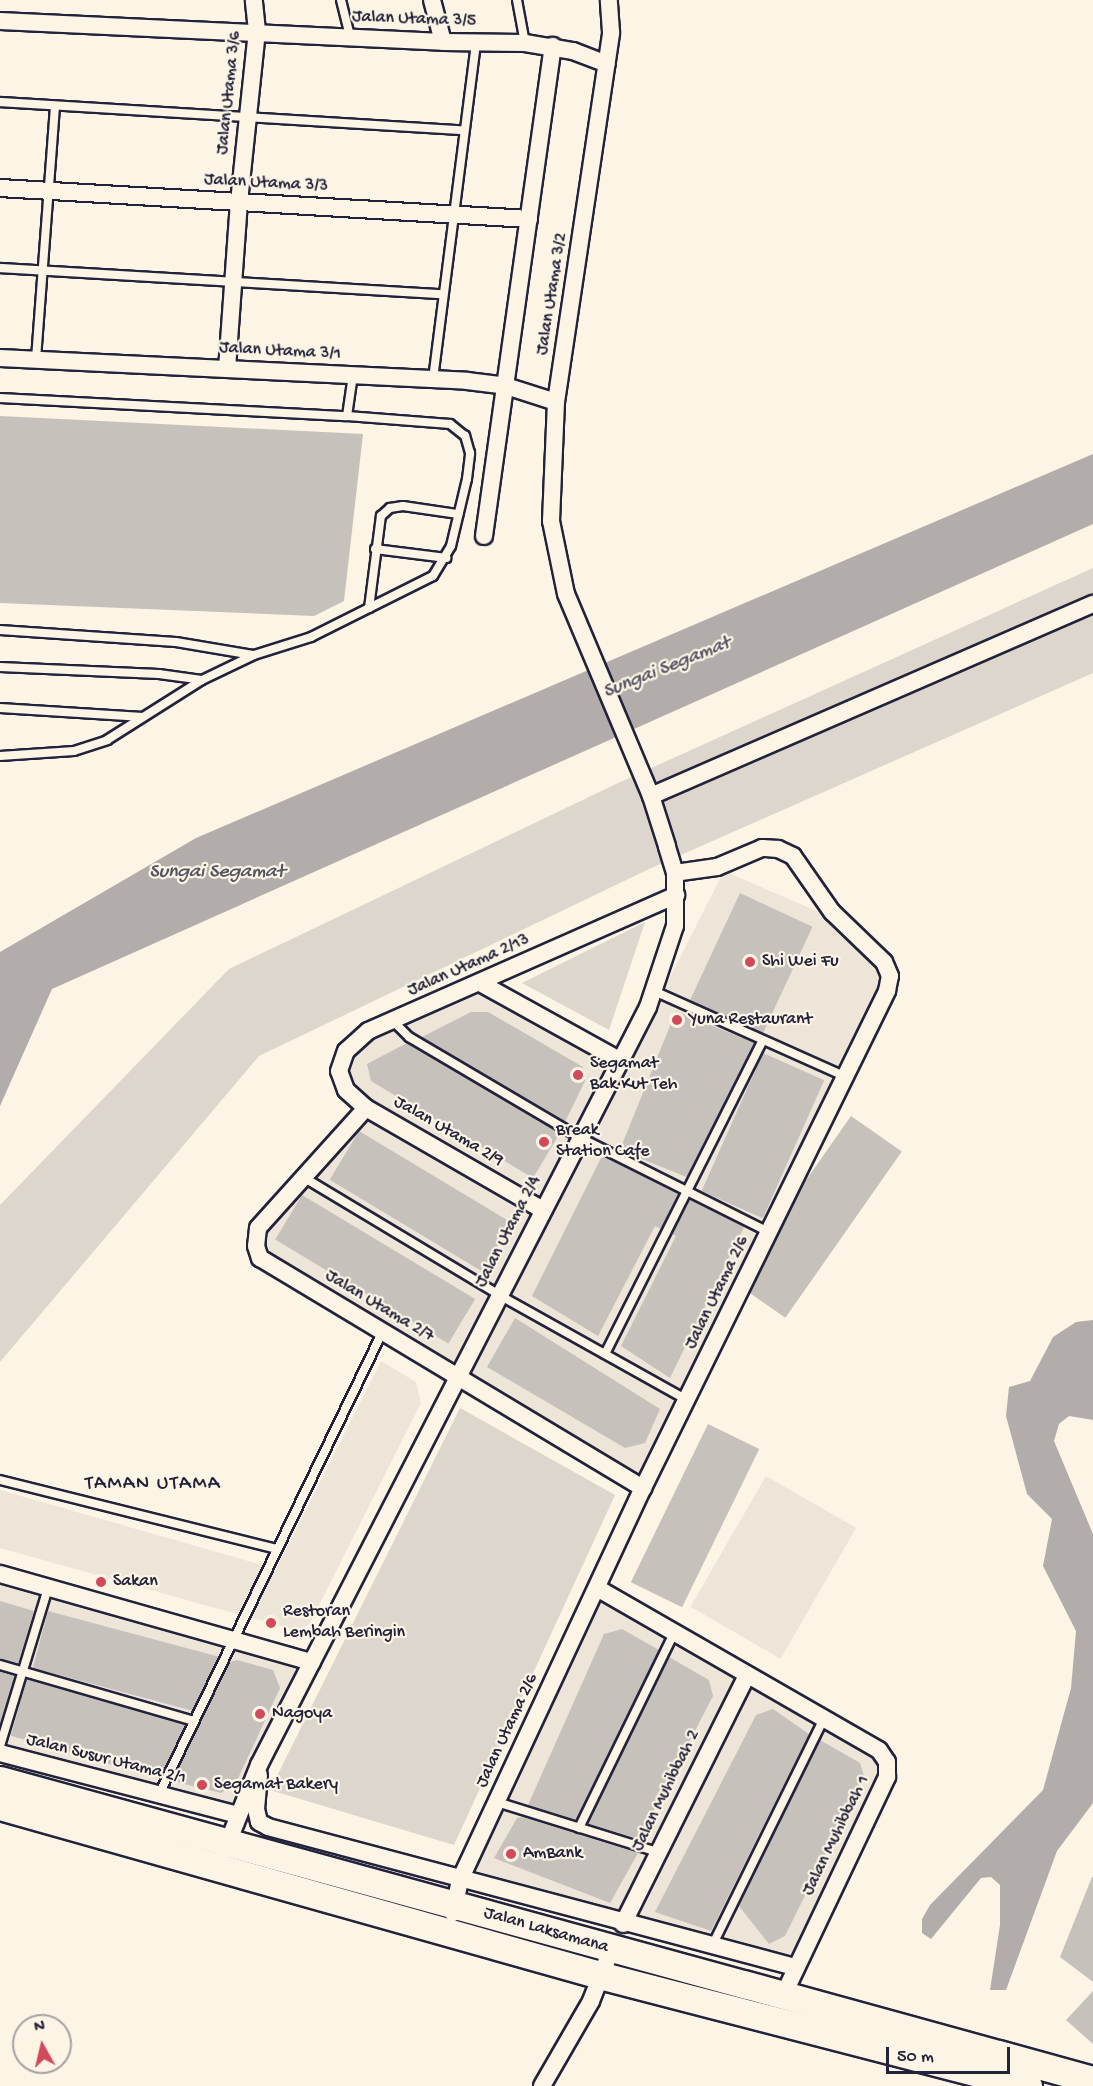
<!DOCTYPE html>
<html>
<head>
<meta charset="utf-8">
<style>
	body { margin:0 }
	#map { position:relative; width:1093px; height:2086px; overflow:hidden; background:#fcf5e5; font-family:"Gochi Hand",sans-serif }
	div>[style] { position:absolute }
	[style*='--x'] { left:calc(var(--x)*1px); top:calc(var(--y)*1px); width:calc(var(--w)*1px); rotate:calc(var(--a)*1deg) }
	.built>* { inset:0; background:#ece5d8; transform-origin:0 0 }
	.green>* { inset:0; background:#dcd6cc }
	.water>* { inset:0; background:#b2adab }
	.building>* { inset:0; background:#c6c1bb; transform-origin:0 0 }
	.roads { filter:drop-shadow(2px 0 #22223b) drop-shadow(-2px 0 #22223b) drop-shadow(0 2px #22223b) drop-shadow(0 -2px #22223b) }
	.lane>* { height:8px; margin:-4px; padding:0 4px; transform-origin:4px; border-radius:4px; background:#fcf5e5 }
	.street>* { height:16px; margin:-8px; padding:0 8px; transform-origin:8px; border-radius:8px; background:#fcf5e5 }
	.primary>* { height:27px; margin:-13.5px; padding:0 13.5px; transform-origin:13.5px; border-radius:13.5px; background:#fcf5e5 }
	.dots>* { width:16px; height:16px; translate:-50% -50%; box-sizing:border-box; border:3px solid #fcf5e5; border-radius:50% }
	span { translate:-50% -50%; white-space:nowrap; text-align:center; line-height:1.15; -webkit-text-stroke:4.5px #fcf5e5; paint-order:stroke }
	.street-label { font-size:18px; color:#22223b }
	.poi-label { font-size:18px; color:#22223b }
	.left { translate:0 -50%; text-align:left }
	.water-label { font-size:20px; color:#545362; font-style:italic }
	.neighbourhood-label { font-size:20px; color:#22223b; letter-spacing:1.5px }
	.north { position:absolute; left:12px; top:2014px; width:60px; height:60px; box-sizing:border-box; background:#fcf5e5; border:2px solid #a5a1a1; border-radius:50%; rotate:352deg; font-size:16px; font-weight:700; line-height:24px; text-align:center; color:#22223b }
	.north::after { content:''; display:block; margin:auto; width:21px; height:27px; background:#d1495b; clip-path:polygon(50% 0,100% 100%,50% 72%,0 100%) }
	.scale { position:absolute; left:886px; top:2047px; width:124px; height:27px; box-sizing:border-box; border:3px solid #22223b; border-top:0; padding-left:8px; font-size:18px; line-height:21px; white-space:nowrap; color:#22223b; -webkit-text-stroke:4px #fcf5e5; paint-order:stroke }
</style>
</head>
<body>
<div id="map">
	<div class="built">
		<i style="clip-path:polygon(724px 871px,828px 916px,879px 965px,892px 996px,653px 1486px,250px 1246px,355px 1109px,340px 1046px,487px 975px,630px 1056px)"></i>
		<i style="clip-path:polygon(381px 1361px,416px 1382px,421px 1403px,309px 1625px,295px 1630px,0 1548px,0 1490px,276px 1569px)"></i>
		<i style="left:766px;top:1476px;width:104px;height:151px;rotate:30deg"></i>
		<i style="clip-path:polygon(0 1568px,321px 1658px,241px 1822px,0 1756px)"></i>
		<i style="clip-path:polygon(594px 1578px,886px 1747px,896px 1762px,894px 1781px,803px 1963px,457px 1872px)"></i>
	</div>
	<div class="green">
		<i style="clip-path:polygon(1093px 568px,1093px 673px,647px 870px,259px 1056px,0 1362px,0 1205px,229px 969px,616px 784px)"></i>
		<i style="clip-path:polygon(645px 922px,609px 1030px,522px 983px)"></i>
		<i style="clip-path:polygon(460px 1408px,615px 1495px,454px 1845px,270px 1790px)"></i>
	</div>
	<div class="water">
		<i style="clip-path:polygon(1093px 454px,1093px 524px,52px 989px,0 1106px,0 952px,196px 838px)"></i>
		<i style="clip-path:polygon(1093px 1320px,1093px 1420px,1069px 1416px,1059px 1424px,1054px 1441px,1093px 1534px,1093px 1803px,1057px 1851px,1006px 1990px,990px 1990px,1000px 1925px,1000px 1885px,991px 1877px,981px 1878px,931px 1939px,922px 1933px,922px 1919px,930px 1905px,1043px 1790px,1071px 1688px,1076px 1631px,1043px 1566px,1052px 1519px,1027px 1494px,1006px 1416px,1009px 1387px,1030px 1381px,1053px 1337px,1076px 1322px)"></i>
	</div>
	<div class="building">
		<i style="clip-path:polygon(0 416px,363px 434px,344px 601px,314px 616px,0 603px)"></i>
		<i style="left:740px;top:893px;width:80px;height:118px;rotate:25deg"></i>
		<i style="left:676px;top:1011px;width:84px;height:150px;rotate:22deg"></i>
		<i style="clip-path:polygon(471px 1012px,488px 1012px,583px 1067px,585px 1081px,565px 1122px,422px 1037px)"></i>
		<i style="clip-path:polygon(407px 1043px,560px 1133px,533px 1178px,371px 1081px,367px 1064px)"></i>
		<i style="left:763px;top:1053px;width:67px;height:151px;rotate:24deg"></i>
		<i style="left:851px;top:1116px;width:62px;height:203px;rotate:35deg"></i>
		<i style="left:359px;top:1131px;width:178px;height:57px;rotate:31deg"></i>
		<i style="clip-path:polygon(605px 1157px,678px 1194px,661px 1229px,655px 1226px,598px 1336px,532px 1296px,601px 1158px)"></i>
		<i style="left:302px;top:1195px;width:202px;height:52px;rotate:31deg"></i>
		<i style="clip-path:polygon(690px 1200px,744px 1227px,670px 1378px,621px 1346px,676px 1236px,672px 1234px)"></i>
		<i style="clip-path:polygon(515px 1318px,660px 1409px,645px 1443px,625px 1448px,487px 1367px)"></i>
		<i style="left:708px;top:1424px;width:57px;height:176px;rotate:26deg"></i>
		<i style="clip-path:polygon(0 1601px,34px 1611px,18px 1664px,0 1659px)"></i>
		<i style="left:48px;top:1611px;width:176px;height:59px;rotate:15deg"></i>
		<i style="clip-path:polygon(622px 1629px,659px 1650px,576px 1820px,528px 1805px,604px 1634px)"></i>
		<i style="clip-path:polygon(669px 1657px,709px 1680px,713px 1696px,639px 1839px,588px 1824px)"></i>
		<i style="clip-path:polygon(237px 1660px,273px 1670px,280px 1688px,236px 1783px,221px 1793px,172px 1781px,230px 1662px)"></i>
		<i style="clip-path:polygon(0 1672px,15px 1676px,0 1724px)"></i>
		<i style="left:27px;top:1679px;width:165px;height:59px;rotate:16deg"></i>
		<i style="clip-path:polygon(773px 1709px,809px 1734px,711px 1931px,655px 1912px,756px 1715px)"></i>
		<i style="clip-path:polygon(820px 1740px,860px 1763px,864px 1776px,785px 1936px,769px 1944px,739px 1906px)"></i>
		<i style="clip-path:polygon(522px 1817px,638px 1853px,610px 1903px,494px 1858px,517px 1818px)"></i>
		<i style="clip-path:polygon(1092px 1877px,1093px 1877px,1093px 1982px,1060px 1957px)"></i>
		<i style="clip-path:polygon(1093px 1991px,1093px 2044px,1066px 2020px)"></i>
	</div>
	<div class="roads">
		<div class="lane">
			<i style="--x:341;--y:0;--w:38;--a:76"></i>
			<i style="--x:517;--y:0;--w:44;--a:79.5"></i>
			<i style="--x:0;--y:102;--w:465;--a:3.5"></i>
			<i style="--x:0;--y:268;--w:443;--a:3.4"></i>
			<i style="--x:36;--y:359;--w:254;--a:-85.7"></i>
			<i style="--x:433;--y:379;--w:340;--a:-82.7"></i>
			<i style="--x:0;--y:398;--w:347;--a:3"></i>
			<i style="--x:347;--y:416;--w:41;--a:-81.7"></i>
			<i style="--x:375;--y:549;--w:72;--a:7.2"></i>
			<i style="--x:369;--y:608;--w:93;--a:-82.6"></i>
			<i style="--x:381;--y:516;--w:12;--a:-42"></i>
			<i style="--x:390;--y:508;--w:13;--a:-9"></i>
			<i style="--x:403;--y:506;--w:56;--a:8.3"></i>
			<i style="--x:0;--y:630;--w:176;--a:3.9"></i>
			<i style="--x:176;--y:642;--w:78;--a:9.6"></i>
			<i style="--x:0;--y:667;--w:159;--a:2.5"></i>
			<i style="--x:159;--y:674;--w:43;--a:7.9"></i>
			<i style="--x:0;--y:708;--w:143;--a:3.6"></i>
			<i style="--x:0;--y:756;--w:74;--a:-3.9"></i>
			<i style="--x:74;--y:751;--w:35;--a:-18"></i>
			<i style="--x:107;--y:740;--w:112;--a:-32.3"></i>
			<i style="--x:202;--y:680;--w:58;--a:-25.7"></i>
			<i style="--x:254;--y:655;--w:60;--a:-17.5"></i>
			<i style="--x:311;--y:637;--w:136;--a:-26.6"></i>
			<i style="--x:433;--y:576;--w:35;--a:-59"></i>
			<i style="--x:451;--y:546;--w:69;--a:-76.6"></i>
			<i style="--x:467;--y:479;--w:26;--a:-83"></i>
			<i style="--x:470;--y:453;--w:18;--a:-106"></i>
			<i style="--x:465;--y:436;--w:19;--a:-141"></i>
			<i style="--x:450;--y:424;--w:103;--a:-175.6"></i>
			<i style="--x:654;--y:991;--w:210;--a:24.1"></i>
			<i style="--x:393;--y:1021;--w:23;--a:45"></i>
			<i style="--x:409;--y:1037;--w:197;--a:30.5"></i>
			<i style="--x:579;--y:1137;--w:212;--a:26.6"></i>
			<i style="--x:303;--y:1177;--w:229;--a:31"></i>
			<i style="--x:499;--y:1295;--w:215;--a:29.2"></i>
			<i style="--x:605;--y:1354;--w:349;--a:-63.3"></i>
			<i style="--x:0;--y:1480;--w:285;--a:14"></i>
			<i style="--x:0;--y:1665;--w:202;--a:16.1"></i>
			<i style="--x:0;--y:1746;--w:165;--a:-73.1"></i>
			<i style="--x:159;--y:1794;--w:512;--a:-64.19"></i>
			<i style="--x:497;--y:1802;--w:169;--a:17.3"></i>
			<i style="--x:579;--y:1828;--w:217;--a:-64"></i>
			<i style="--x:712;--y:1946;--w:254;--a:-63.8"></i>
		</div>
		<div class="street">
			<i style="--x:432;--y:0;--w:43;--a:75.3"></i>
			<i style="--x:0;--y:21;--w:443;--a:2.7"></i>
			<i style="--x:443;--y:42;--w:82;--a:0.7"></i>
			<i style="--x:525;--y:43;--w:49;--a:9.5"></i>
			<i style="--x:573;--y:51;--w:36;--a:21"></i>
			<i style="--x:0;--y:188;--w:530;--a:3.35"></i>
			<i style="--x:0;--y:358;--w:468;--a:2.8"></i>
			<i style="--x:467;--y:381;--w:39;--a:7"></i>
			<i style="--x:506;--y:386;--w:52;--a:17.7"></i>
			<i style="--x:227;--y:369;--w:167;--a:-85.9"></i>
			<i style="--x:239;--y:202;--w:172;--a:-84"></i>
			<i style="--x:257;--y:31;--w:31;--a:-96"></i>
			<i style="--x:484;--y:536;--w:495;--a:-82"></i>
			<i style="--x:651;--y:796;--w:482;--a:-23.5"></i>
			<i style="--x:482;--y:984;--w:159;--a:29"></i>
			<i style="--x:366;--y:1108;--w:161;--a:132"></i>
			<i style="--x:258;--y:1228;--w:18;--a:96"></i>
			<i style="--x:256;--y:1246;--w:13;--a:72"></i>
			<i style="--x:260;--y:1258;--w:447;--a:31"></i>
			<i style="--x:541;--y:1209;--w:202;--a:-150"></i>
			<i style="--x:366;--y:1108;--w:27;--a:-138"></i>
			<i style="--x:346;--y:1090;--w:20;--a:-110"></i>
			<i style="--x:339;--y:1071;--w:21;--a:-71"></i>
			<i style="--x:346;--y:1051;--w:30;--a:-42"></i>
			<i style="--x:368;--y:1031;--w:337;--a:-23.8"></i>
			<i style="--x:0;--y:1574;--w:324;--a:15.8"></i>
			<i style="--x:597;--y:1588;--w:325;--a:29.9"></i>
			<i style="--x:879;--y:1750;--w:14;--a:56"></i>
			<i style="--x:887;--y:1762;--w:15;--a:90"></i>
			<i style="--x:887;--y:1777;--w:242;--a:115.4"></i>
			<i style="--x:0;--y:1753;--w:246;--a:14.6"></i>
			<i style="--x:259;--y:1775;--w:34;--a:95"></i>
			<i style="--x:256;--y:1809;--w:13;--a:77"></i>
			<i style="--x:259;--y:1822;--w:10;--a:29"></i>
			<i style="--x:268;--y:1827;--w:545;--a:14.88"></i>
			<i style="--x:225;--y:1850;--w:92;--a:-68.2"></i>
			<i style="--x:259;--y:1765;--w:852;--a:-62.83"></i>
			<i style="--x:648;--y:1007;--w:85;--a:-71.6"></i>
			<i style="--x:675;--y:926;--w:53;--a:-90"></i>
			<i style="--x:675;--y:873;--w:28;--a:-107"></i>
			<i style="--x:667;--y:846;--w:52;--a:-107.7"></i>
			<i style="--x:651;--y:796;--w:219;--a:-112.8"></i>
			<i style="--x:566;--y:594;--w:75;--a:-101.6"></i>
			<i style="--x:551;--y:521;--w:119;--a:-87.6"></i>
			<i style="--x:556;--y:402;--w:374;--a:-81.5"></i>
			<i style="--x:611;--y:32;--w:32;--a:-94"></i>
			<i style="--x:453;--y:1913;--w:34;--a:-78"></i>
			<i style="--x:460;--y:1880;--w:433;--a:-65"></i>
			<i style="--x:643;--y:1488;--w:554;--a:-63.85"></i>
			<i style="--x:887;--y:991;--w:15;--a:-79"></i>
			<i style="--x:890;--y:976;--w:15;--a:-113"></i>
			<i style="--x:884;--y:962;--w:72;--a:-136.1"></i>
			<i style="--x:832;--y:912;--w:68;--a:-124.9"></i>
			<i style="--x:793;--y:856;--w:17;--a:-155"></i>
			<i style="--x:778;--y:849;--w:16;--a:-176"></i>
			<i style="--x:762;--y:848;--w:49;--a:157.1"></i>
			<i style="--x:717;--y:867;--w:42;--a:171.9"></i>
			<i style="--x:623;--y:1924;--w:278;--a:-63.5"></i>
			<i style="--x:542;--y:2086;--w:98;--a:-60"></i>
			<i style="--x:591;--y:2001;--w:55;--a:-68.6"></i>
		</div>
		<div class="primary">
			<i style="--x:0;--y:1780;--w:1133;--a:15.35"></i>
			<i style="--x:0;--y:1806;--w:627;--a:15.74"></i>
			<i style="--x:603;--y:1976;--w:439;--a:14.5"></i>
		</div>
	</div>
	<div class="dots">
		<i style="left:750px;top:962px;background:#d1495b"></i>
		<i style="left:677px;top:1020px;background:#d1495b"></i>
		<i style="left:578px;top:1075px;background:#d1495b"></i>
		<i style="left:544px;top:1142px;background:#d1495b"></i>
		<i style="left:101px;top:1582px;background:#d1495b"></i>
		<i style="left:271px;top:1623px;background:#d1495b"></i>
		<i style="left:260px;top:1714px;background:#d1495b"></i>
		<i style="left:202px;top:1785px;background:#d1495b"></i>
		<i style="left:511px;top:1854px;background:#d1495b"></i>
	</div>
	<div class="street-label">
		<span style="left:414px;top:20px;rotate:2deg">Jalan Utama 3/5</span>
		<span style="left:230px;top:93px;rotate:-84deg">Jalan Utama 3/6</span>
		<span style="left:266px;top:184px;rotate:3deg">Jalan Utama 3/3</span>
		<span style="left:553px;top:294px;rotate:-81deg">Jalan Utama 3/2</span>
		<span style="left:280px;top:352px;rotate:3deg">Jalan Utama 3/1</span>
		<span style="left:469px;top:966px;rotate:-24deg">Jalan Utama 2/13</span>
		<span style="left:448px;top:1132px;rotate:30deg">Jalan Utama 2/9</span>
		<span style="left:509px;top:1232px;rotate:-63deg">Jalan Utama 2/4</span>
		<span style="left:718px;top:1293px;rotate:-64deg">Jalan Utama 2/6</span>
		<span style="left:379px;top:1307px;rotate:31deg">Jalan Utama 2/7</span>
		<span style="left:508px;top:1731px;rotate:-65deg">Jalan Utama 2/6</span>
		<span style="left:106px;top:1760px;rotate:14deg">Jalan Susur Utama 2/1</span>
		<span style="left:667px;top:1791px;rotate:-64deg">Jalan Muhibbah 2</span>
		<span style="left:837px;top:1836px;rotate:-64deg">Jalan Muhibbah 1</span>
		<span style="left:546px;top:1931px;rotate:16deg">Jalan Laksamana</span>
	</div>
	<div class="poi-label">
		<span class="left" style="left:762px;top:962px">Shi Wei Fu</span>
		<span class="left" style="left:689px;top:1020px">Yuna Restaurant</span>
		<span class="left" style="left:590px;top:1075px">Segamat<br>Bak Kut Teh</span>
		<span class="left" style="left:556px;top:1142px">Break<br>Station Cafe</span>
		<span class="left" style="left:113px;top:1582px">Sakan</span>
		<span class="left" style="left:283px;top:1623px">Restoran<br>Lembah Beringin</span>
		<span class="left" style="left:272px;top:1714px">Nagoya</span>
		<span class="left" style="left:214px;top:1785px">Segamat Bakery</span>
		<span class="left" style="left:523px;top:1854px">AmBank</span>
	</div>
	<div class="water-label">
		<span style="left:667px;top:668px;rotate:-22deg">Sungai Segamat</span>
		<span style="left:217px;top:872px">Sungai Segamat</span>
	</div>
	<div class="neighbourhood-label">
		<span style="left:153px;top:1484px">TAMAN UTAMA</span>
	</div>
	<div class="north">N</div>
	<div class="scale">50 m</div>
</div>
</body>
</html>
